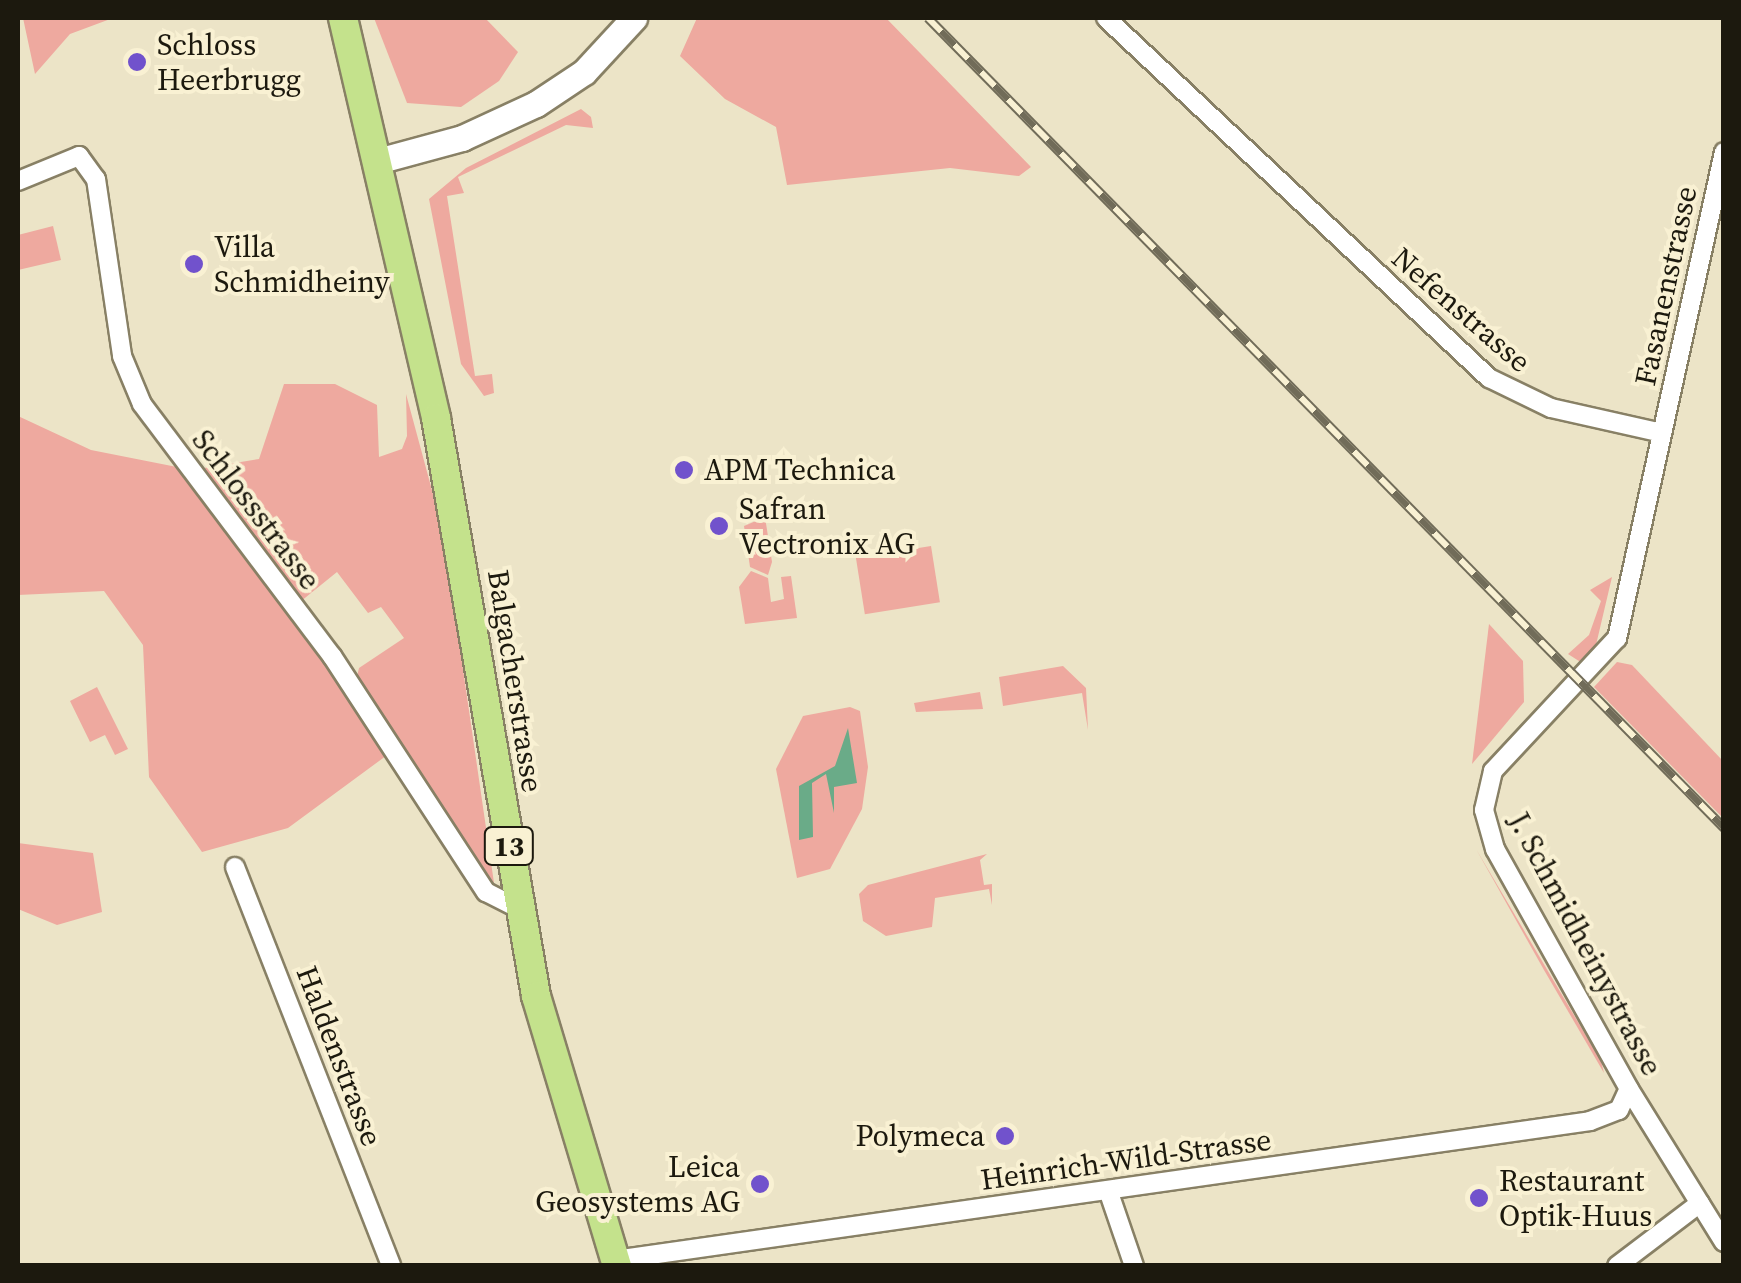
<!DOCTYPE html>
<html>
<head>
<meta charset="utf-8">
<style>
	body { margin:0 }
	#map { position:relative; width:1741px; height:1283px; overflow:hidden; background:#ece4c7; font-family:"Source Serif 4",serif }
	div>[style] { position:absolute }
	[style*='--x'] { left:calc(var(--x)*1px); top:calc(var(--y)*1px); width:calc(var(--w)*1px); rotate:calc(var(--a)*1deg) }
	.green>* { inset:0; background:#eea99f; transform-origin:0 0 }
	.water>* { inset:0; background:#6aab88 }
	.roads { filter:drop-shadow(2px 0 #888065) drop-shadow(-2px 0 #888065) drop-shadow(0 2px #888065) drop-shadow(0 -2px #888065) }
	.minor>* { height:18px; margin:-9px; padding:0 9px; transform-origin:9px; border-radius:9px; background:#fff }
	.secondary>* { height:25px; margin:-12.5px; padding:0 12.5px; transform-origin:12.5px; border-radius:12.5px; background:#fff }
	.primary>* { height:28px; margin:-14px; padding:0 14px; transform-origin:14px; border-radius:14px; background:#c4e28c }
	.rail>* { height:10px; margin-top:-5px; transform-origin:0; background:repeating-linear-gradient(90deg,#f9f1d3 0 19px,#716c59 0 38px); box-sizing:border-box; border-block:2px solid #716c59 }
	.dots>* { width:28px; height:28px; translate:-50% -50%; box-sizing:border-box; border:5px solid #f9f1d3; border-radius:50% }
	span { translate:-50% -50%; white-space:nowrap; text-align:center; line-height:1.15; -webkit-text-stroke:8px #f9f1d3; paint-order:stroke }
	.shield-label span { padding:2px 8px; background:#f9f1d3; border:2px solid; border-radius:8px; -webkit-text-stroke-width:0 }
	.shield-label { font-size:28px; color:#1c190e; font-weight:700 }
	.poi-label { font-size:30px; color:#1c190e }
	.left { translate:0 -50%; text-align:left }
	.right { translate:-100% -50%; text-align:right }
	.street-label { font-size:30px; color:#1c190e }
	.frame { position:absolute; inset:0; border:20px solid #1c190e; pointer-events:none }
</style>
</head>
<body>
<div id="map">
	<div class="green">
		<i style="clip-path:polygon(23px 18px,113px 18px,70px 34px,35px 74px)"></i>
		<i style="clip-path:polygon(374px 18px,485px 18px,518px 52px,499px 81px,461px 107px,407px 103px)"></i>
		<i style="clip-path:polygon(697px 18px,886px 18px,1031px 167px,1019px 176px,950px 168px,787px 185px,776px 127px,725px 99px,680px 56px)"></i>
		<i style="clip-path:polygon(581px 109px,591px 117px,593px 128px,566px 125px,458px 177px,464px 193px,447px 196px,475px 376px,492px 374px,494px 393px,484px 396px,461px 364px,429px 199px,466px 168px)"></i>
		<i style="clip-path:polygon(53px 226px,61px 260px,18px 270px,18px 235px)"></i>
		<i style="clip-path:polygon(284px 384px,335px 384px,377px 405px,379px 457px,402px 449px,407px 436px,406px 394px,443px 531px,494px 883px,356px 681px,359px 668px,404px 638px,381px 607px,368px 613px,337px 572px,295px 606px,394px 750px,288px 828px,202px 852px,149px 777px,143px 645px,104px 591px,18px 595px,18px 416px,91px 450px,192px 470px,259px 459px)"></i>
		<i style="clip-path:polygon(765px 517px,772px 562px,768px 575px,750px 567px,744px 526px)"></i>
		<i style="left:931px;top:546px;width:57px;height:76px;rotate:81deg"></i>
		<i style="clip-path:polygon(751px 571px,768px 578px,771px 602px,784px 599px,781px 577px,791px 576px,797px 618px,745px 624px,739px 587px)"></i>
		<i style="clip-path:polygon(1612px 577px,1596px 645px,1582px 663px,1568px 654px,1589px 635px,1601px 601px,1590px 590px)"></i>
		<i style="clip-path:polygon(1489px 624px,1523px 661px,1524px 702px,1472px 764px)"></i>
		<i style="clip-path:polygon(1617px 662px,1632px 665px,1723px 761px,1723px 818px,1594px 687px)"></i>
		<i style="clip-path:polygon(1063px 666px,1086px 688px,1088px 730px,1082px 693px,1003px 706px,999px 677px)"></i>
		<i style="clip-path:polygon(97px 687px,128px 749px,115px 755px,105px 735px,90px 742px,70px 701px)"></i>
		<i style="clip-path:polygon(980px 692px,983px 709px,916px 712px,914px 703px)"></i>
		<i style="clip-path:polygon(850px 707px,860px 711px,868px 767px,862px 809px,830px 869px,797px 878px,776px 769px,803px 716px)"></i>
		<i style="clip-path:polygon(18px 843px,93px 853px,102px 912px,57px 925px,18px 909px)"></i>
		<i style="clip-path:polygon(1476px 849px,1601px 1061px,1604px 1073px,1544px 970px)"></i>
		<i style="clip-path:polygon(987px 854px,980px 860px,984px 885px,992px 884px,992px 905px,989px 889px,935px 898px,932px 927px,886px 936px,863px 921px,859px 894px,868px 885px)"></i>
	</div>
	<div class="water">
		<i style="clip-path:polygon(848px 728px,857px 783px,834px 787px,834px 813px,826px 774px,812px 783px,813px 837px,799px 840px,799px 786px,835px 766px)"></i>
	</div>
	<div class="roads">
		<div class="minor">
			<i style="--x:1106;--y:18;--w:526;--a:43.23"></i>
			<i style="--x:1489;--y:378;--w:69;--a:25.8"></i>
			<i style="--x:1551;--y:408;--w:114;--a:12.7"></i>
			<i style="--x:1724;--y:152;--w:498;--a:102.4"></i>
			<i style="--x:1617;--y:638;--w:182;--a:133"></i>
			<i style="--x:1493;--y:771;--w:40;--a:103"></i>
			<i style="--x:1484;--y:810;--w:41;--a:74.2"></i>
			<i style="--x:1495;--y:849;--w:275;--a:60.8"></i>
			<i style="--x:1629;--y:1089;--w:180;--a:58.2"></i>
			<i style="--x:18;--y:181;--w:66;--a:-22.3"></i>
			<i style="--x:79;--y:156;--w:29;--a:54"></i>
			<i style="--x:96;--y:179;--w:179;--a:81.6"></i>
			<i style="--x:122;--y:356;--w:52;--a:67.4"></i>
			<i style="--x:142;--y:404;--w:316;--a:53"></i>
			<i style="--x:332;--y:656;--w:282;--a:56.9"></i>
			<i style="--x:486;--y:892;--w:36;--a:27"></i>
			<i style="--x:235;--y:867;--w:428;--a:68.6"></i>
			<i style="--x:1108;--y:1190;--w:80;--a:71.1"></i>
			<i style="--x:615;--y:1260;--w:985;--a:-8.11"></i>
			<i style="--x:1590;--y:1121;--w:31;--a:-21"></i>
			<i style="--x:1619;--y:1110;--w:23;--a:-65"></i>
			<i style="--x:1617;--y:1266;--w:104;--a:-37.2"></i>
		</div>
		<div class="secondary">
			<i style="--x:381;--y:160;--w:84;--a:-15.2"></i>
			<i style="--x:462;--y:138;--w:81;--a:-24.7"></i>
			<i style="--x:536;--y:104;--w:58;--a:-33.7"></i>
			<i style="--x:584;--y:72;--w:74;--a:-47.2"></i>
		</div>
		<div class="primary">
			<i style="--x:343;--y:18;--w:411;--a:76.9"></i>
			<i style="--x:436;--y:418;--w:587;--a:80.18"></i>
			<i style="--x:536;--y:996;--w:282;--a:73.3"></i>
		</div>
	</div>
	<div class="rail">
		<i style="--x:928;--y:18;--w:1136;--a:45.5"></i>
	</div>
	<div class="dots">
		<i style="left:137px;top:62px;background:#7152cc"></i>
		<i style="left:194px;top:264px;background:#7152cc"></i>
		<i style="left:684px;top:470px;background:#7152cc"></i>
		<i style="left:719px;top:526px;background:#7152cc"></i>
		<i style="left:1005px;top:1136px;background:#7152cc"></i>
		<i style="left:760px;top:1184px;background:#7152cc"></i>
		<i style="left:1479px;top:1198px;background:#7152cc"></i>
	</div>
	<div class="shield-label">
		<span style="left:509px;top:846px">13</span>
	</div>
	<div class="poi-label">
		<span class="left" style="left:157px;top:62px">Schloss<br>Heerbrugg</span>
		<span class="left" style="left:214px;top:264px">Villa<br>Schmidheiny</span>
		<span class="left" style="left:704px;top:470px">APM Technica</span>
		<span class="left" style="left:739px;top:526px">Safran<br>Vectronix AG</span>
		<span class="right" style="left:985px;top:1136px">Polymeca</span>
		<span class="right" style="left:740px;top:1184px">Leica<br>Geosystems AG</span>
		<span class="left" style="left:1499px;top:1198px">Restaurant<br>Optik-Huus</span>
	</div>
	<div class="street-label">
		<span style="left:1666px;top:286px;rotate:-78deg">Fasanenstrasse</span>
		<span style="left:1461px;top:310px;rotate:41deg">Nefenstrasse</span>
		<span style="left:256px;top:510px;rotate:53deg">Schlossstrasse</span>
		<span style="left:515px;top:681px;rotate:81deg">Balgacherstrasse</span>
		<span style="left:1585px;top:944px;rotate:62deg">J. Schmidheinystrasse</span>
		<span style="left:339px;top:1056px;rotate:69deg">Haldenstrasse</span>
		<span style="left:1126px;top:1160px;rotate:-8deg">Heinrich-Wild-Strasse</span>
	</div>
	<div class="frame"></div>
</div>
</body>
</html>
